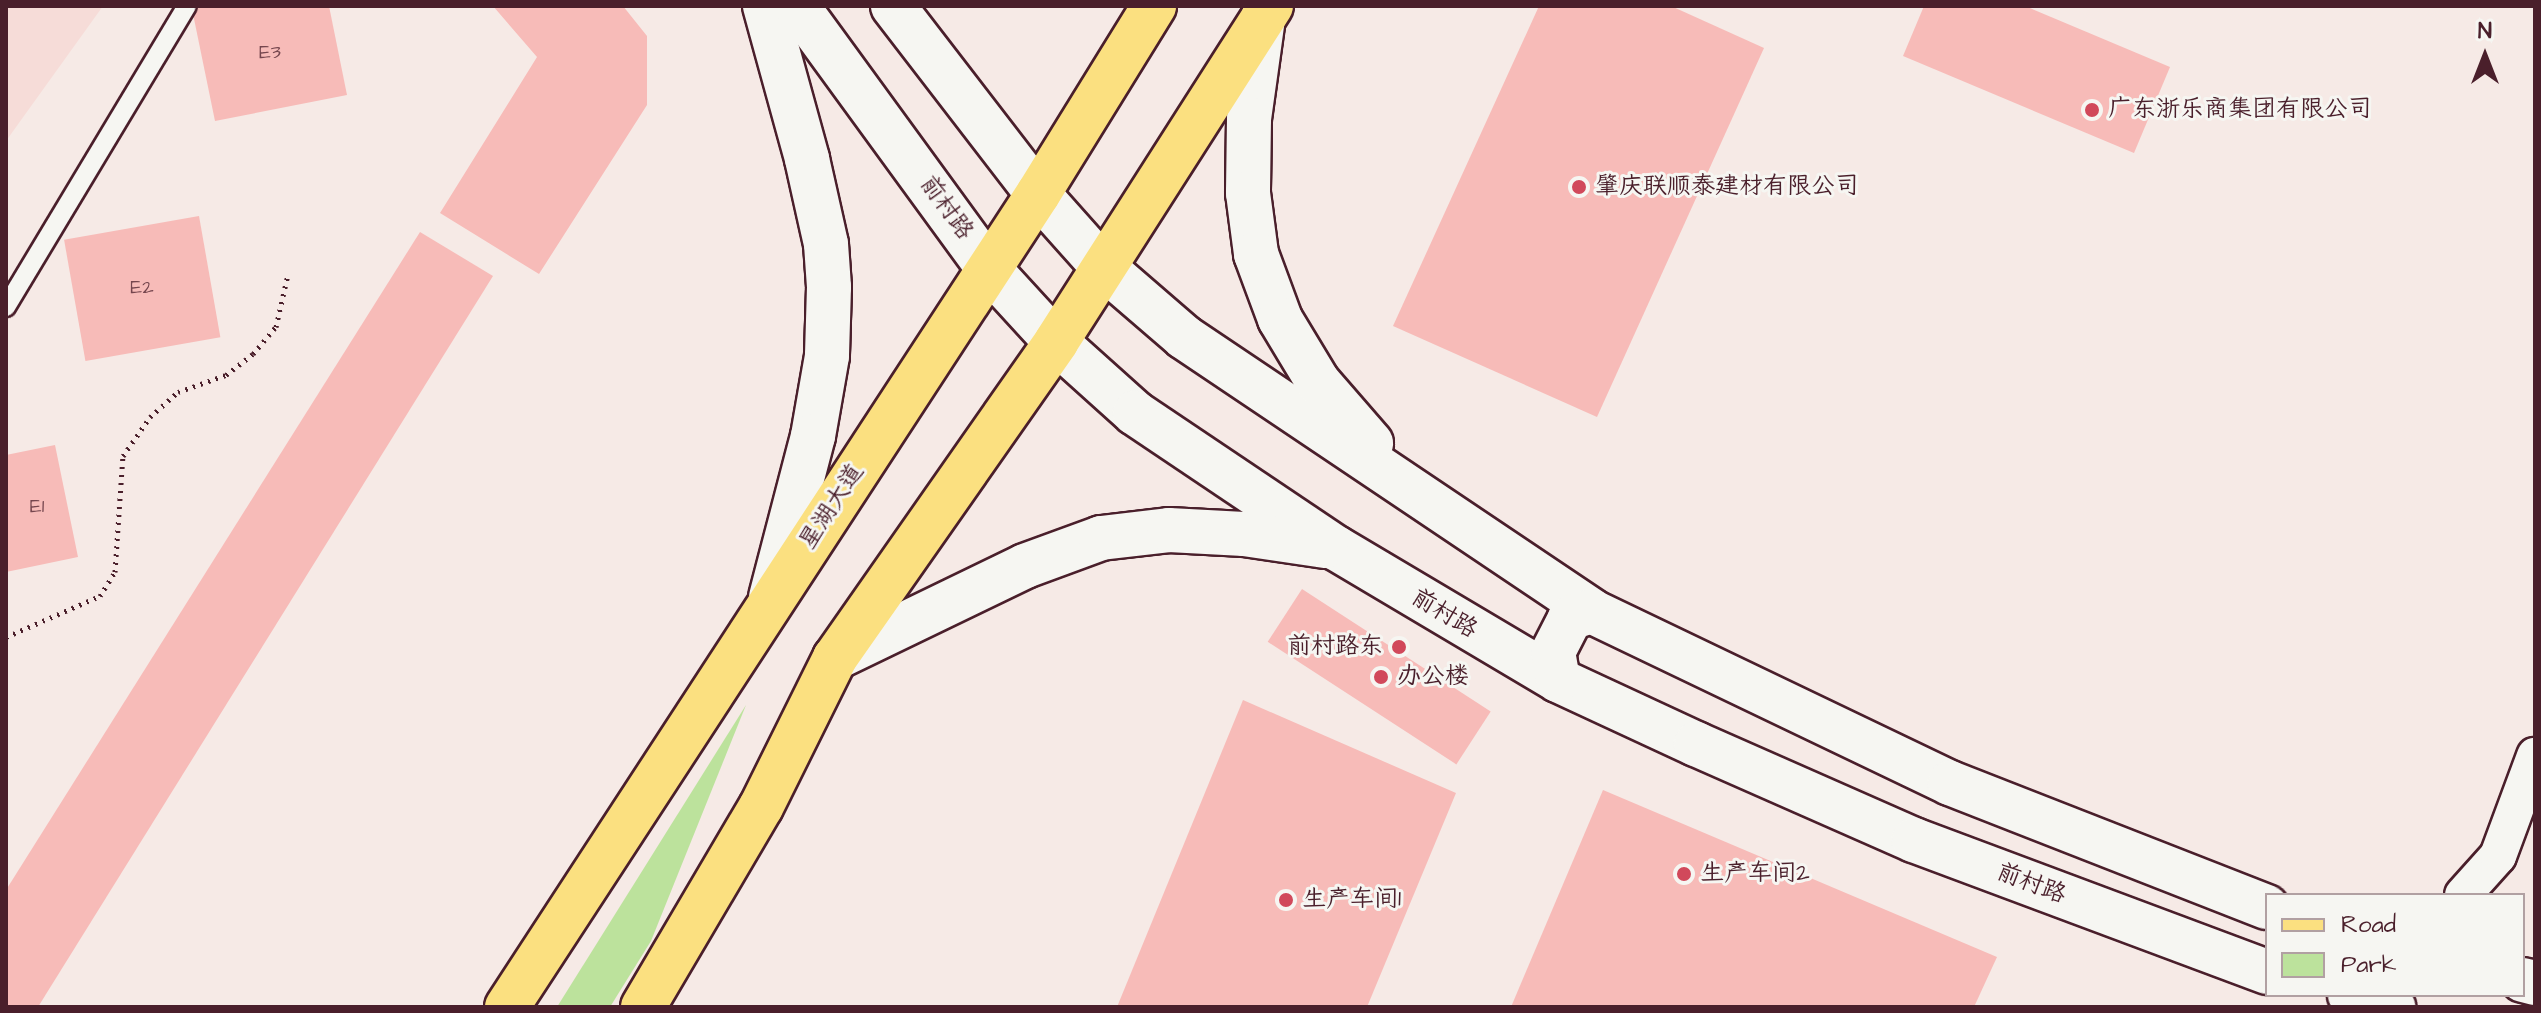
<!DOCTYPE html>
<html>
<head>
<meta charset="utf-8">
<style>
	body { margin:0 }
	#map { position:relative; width:2541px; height:1013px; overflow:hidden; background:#f6eae6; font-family:"Architects Daughter","LXGW WenKai TC",sans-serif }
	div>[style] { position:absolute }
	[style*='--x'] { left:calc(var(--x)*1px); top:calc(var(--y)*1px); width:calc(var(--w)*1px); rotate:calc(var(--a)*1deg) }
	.built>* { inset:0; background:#f6dcd8 }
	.green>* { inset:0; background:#bce29c }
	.building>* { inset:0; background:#f7bbb8; transform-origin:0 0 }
	.path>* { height:5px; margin-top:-2.5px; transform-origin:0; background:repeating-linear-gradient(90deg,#4a1f2b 0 2px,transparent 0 8px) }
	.roads { filter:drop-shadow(2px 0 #4a1f2b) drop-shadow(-2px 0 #4a1f2b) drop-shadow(0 2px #4a1f2b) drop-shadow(0 -2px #4a1f2b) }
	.lane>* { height:18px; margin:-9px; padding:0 9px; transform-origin:9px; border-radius:9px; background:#f6f6f2 }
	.street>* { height:36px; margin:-18px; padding:0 18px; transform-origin:18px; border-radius:18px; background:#f6f6f2 }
	.secondary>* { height:44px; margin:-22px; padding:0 22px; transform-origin:22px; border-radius:22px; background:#f6f6f2 }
	.primary>* { height:44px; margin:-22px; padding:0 22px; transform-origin:22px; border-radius:22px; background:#fbe080 }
	.dots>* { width:22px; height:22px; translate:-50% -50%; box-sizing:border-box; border:4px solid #f6f6f2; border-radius:50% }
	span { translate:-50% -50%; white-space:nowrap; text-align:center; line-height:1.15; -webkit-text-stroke:6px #f6f6f2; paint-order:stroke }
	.number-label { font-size:20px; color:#75464e }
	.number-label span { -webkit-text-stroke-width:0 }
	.poi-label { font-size:24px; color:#4a1f2b }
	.left { translate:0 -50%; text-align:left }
	.right { translate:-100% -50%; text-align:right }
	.street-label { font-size:24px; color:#4a1f2b }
	.frame { position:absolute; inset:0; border:8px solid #4a1f2b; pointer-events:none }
	.legend { position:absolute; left:2265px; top:893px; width:260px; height:104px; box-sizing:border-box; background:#f6f6f2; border:2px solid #b1a0a2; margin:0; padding:10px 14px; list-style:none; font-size:24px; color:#4a1f2b }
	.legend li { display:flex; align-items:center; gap:16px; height:40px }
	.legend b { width:40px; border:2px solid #b1a0a2 }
	.north { position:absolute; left:2445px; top:16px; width:80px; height:80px; -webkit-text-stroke:6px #f6f6f2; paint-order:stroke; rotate:0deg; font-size:22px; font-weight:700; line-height:32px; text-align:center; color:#4a1f2b }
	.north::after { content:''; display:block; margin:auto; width:28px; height:36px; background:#4a1f2b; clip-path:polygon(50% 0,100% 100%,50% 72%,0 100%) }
</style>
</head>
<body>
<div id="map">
	<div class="built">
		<i style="clip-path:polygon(6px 6px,103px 6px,6px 141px)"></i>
	</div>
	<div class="green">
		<i style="clip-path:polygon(746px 705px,651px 941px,610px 1007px,557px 1007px)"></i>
	</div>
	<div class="building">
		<i style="clip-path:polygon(207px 6px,329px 6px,347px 95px,215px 121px,192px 9px)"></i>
		<i style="clip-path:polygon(493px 6px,623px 6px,647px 36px,647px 105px,539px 274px,440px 213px,537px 57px)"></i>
		<i style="clip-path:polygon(1539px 6px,1671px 6px,1764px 48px,1597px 417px,1393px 326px)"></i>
		<i style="clip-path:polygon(1924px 6px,2025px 6px,2170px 67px,2134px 153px,1903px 56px)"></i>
		<i style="left:199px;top:216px;width:123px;height:137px;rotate:80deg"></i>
		<i style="clip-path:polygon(420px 232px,493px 276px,38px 1007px,6px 1007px,6px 890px)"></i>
		<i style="clip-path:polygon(55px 445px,78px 557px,6px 572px,6px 455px)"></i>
		<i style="left:1302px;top:589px;width:225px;height:63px;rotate:33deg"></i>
		<i style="clip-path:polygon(1243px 700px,1456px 793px,1367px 1007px,1117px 1007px)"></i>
		<i style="clip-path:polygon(1603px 790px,1997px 957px,1974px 1007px,1511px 1007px)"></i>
	</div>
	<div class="path">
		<i style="--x:6;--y:637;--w:103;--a:-23.6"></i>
		<i style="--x:100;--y:596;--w:28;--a:-58"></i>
		<i style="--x:115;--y:572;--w:116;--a:-86.1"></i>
		<i style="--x:123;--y:456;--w:47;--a:-55.3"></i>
		<i style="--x:150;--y:417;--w:38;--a:-42"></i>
		<i style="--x:178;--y:392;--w:51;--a:-19.5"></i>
		<i style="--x:226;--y:375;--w:34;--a:-38"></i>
		<i style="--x:253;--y:354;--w:35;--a:-50"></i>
		<i style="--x:276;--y:327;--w:54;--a:-77.2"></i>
	</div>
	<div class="roads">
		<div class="lane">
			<i style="--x:6;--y:307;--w:351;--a:-59"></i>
		</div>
		<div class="street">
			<i style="--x:2463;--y:895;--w:52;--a:-48.1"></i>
			<i style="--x:2498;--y:856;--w:107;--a:-69.7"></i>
		</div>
		<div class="secondary">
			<i style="--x:765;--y:6;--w:159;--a:74.6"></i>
			<i style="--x:807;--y:159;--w:87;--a:77.4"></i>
			<i style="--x:826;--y:244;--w:43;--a:86"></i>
			<i style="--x:829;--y:287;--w:69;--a:91.7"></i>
			<i style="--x:827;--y:356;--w:81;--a:99.9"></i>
			<i style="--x:813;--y:436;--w:166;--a:104.6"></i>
			<i style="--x:797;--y:6;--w:326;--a:53.9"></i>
			<i style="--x:989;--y:269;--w:99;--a:47.5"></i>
			<i style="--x:1056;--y:342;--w:106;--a:41.9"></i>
			<i style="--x:1135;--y:413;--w:242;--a:33.9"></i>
			<i style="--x:1336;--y:548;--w:258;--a:30.7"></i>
			<i style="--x:1558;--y:680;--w:152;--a:24.9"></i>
			<i style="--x:1696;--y:744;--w:238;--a:23.8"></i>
			<i style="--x:1914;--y:840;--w:377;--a:20.5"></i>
			<i style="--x:893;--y:6;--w:237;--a:52.4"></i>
			<i style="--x:1038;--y:194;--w:98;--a:48.3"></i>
			<i style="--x:1103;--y:267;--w:107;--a:40.8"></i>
			<i style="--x:1184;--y:337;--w:491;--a:33.9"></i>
			<i style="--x:1591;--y:611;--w:398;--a:25.6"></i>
			<i style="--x:1950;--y:783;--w:340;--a:21.4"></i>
			<i style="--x:1263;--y:18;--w:102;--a:97.9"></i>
			<i style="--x:1249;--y:119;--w:74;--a:90.8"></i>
			<i style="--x:1248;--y:193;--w:62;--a:82.5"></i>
			<i style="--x:1256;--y:254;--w:69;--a:69.7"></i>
			<i style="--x:1280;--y:319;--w:74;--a:58.9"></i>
			<i style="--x:1318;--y:382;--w:81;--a:49"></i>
			<i style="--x:835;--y:658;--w:211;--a:-25.8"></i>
			<i style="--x:1025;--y:566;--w:81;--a:-20.2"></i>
			<i style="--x:1101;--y:538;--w:68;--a:-6.7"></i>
			<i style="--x:1169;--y:530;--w:75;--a:3.1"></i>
			<i style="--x:1244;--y:534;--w:82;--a:8.4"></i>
			<i style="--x:1558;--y:680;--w:28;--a:-100"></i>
			<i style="--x:1553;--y:652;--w:38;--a:-63"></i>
			<i style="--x:1570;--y:618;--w:22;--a:-18"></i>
			<i style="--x:2523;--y:980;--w:12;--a:14"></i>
			<i style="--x:2350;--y:995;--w:45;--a:15.6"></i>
		</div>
		<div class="primary">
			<i style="--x:507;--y:1007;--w:971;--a:-56.85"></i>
			<i style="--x:1038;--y:194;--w:221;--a:-58.3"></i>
			<i style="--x:643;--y:1007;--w:232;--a:-59.5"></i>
			<i style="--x:761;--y:807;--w:166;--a:-63.6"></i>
			<i style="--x:835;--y:658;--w:386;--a:-55"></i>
			<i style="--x:1056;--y:342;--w:399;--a:-57.4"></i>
		</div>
	</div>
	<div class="dots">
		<i style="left:2092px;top:110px;background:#d1495b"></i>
		<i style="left:1579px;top:187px;background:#d1495b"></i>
		<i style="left:1399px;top:647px;background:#d1495b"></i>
		<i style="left:1381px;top:677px;background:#d1495b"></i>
		<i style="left:1684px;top:874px;background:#d1495b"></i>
		<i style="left:1286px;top:900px;background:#d1495b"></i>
	</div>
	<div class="number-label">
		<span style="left:270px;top:52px">E3</span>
		<span style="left:142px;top:287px">E2</span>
		<span style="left:37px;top:506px">E1</span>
	</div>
	<div class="poi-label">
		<span class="left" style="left:2108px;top:110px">广东浙乐商集团有限公司</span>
		<span class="left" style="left:1595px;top:187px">肇庆联顺泰建材有限公司</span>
		<span class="right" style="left:1383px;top:647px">前村路东</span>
		<span class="left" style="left:1397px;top:677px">办公楼</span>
		<span class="left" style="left:1700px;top:874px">生产车间2</span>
		<span class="left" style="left:1302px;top:900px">生产车间1</span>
	</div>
	<div class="street-label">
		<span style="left:946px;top:208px;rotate:54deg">前村路</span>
		<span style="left:832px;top:507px;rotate:-57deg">星湖大道</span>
		<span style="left:1444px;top:614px;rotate:31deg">前村路</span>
		<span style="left:2031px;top:884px;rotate:21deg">前村路</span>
	</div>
	<div class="frame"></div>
	<ul class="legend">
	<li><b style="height:10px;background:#fbe080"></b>Road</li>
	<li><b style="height:22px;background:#bce29c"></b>Park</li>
	</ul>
	<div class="north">N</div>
</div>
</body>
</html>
